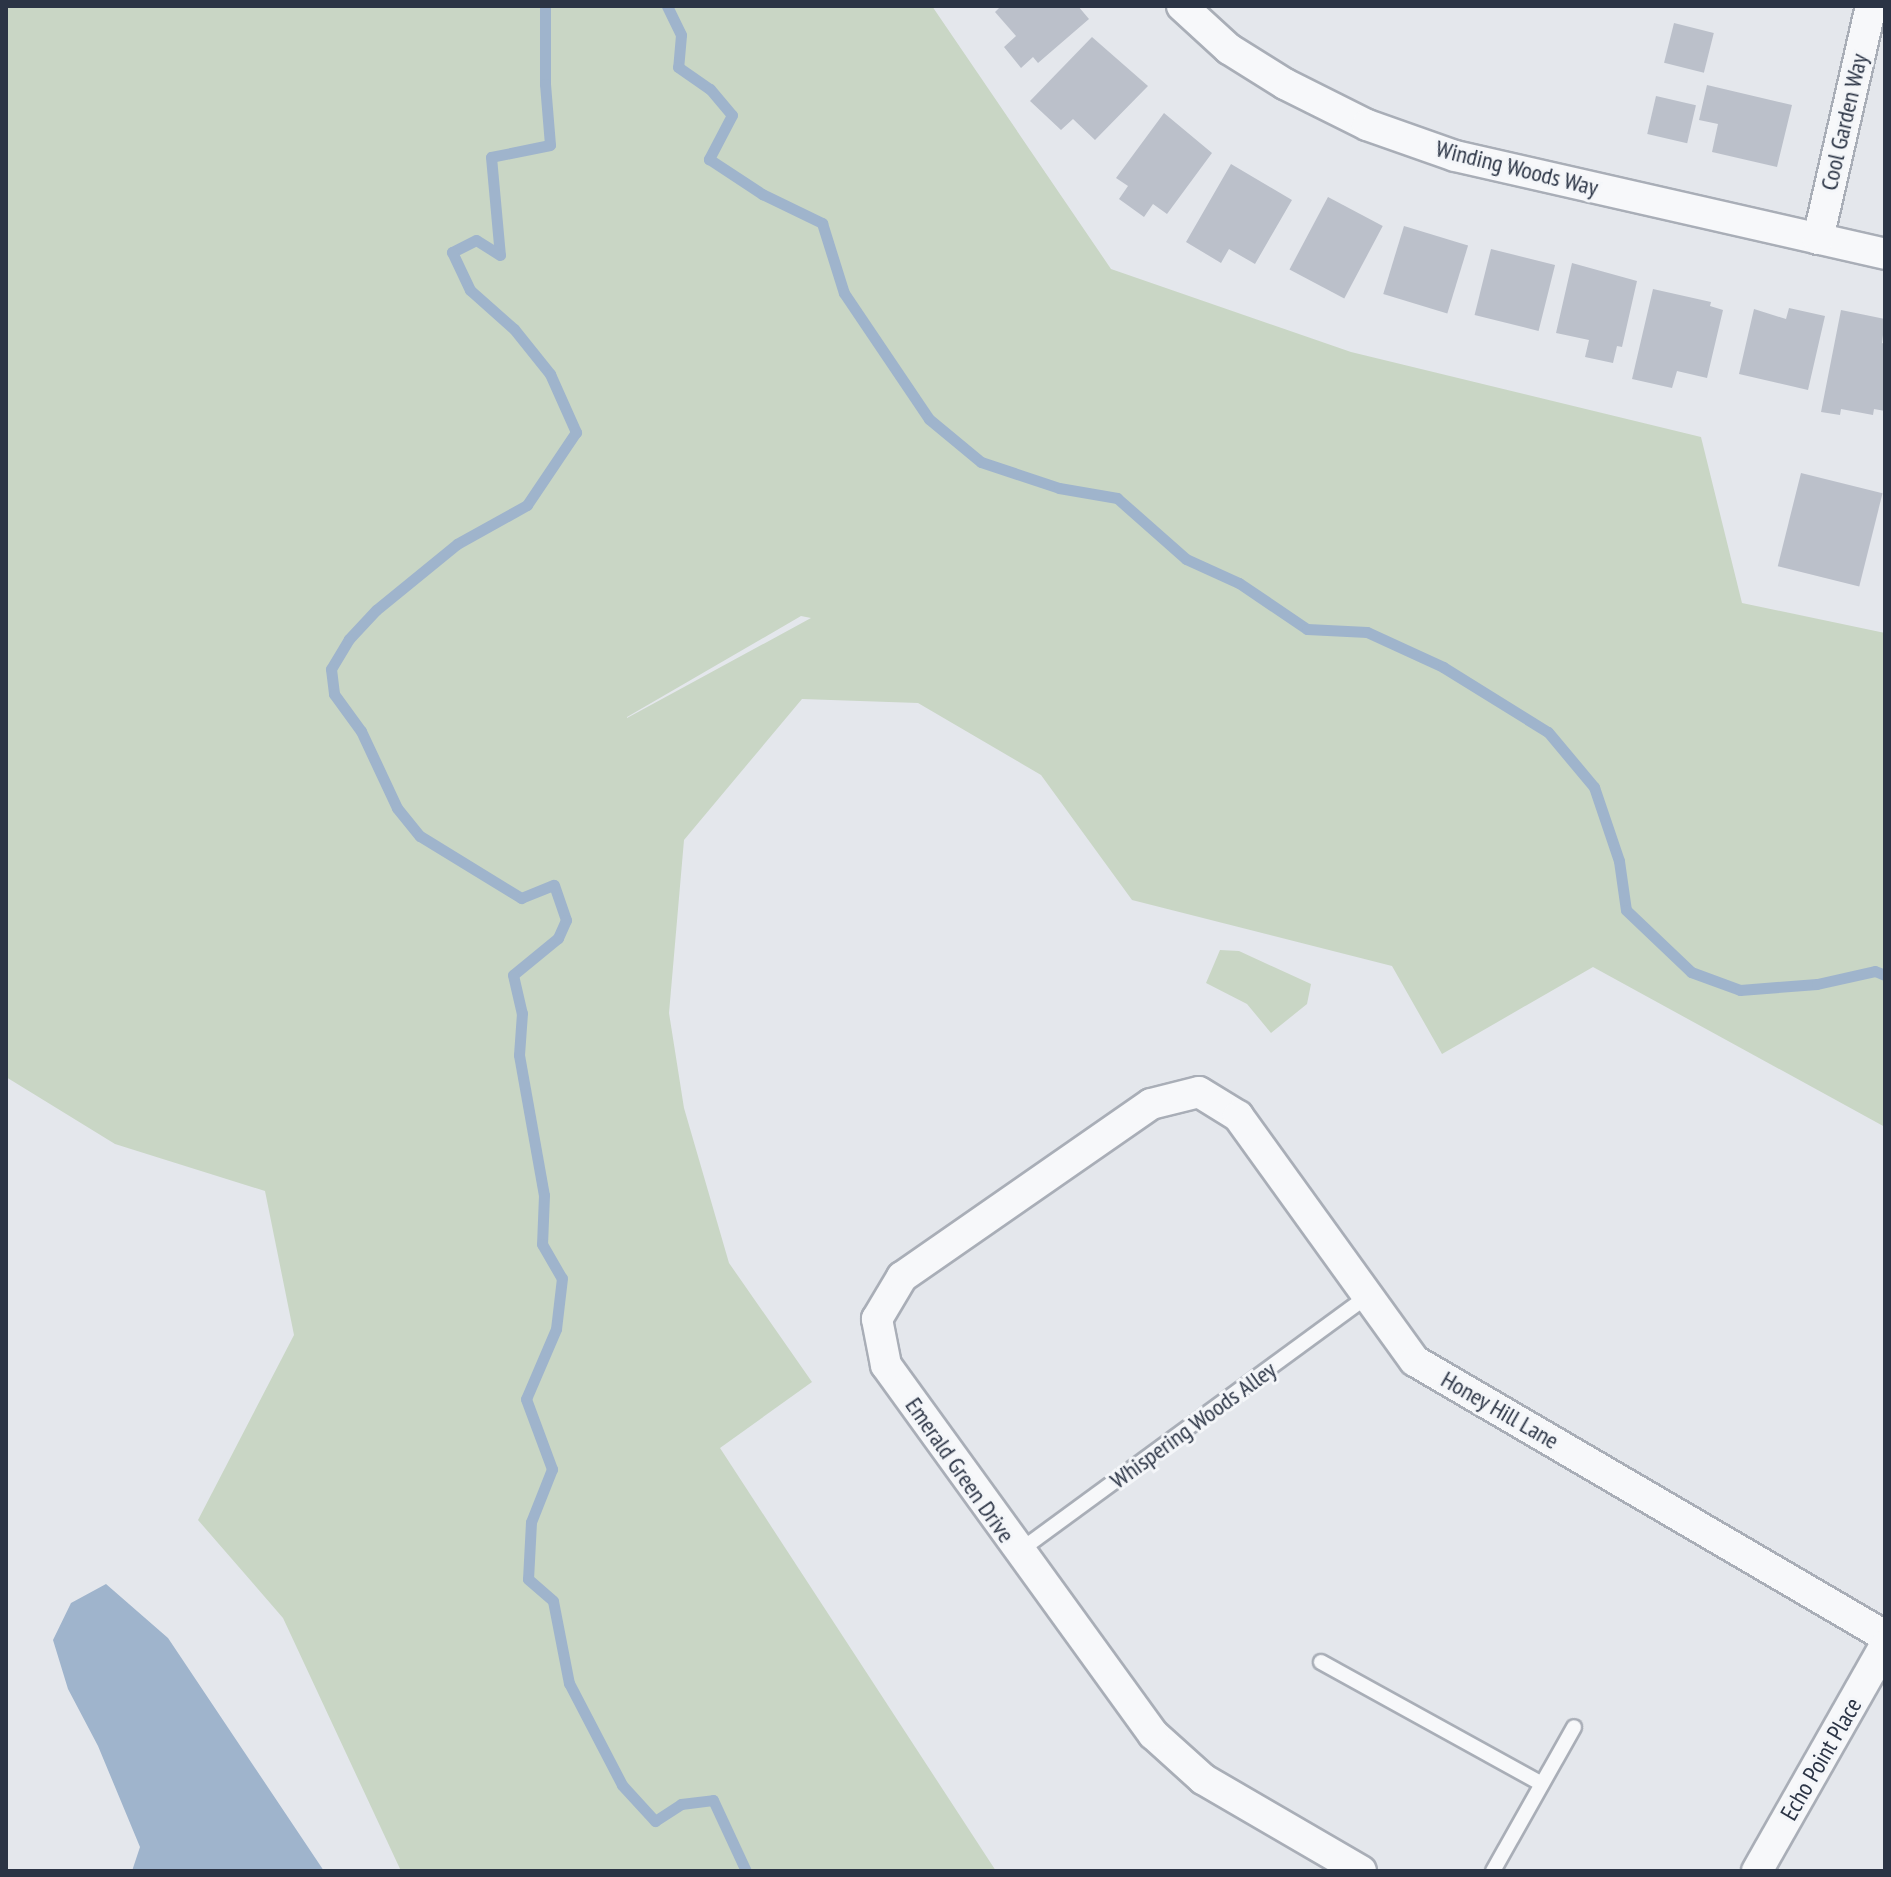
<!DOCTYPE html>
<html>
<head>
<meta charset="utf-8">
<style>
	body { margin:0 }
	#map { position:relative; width:1891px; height:1877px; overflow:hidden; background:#e4e7ec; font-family:"PT Sans Narrow",sans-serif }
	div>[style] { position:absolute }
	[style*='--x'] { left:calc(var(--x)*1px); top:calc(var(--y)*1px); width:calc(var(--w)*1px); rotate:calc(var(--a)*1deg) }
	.green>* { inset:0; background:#c9d6c5 }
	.water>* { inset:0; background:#9fb4cc }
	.stream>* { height:11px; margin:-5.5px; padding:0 5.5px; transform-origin:5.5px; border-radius:5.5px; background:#9fb4cc }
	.building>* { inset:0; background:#bbc0ca; transform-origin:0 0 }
	.roads { filter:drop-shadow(2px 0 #a9aeb7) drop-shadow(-2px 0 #a9aeb7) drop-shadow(0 2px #a9aeb7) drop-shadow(0 -2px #a9aeb7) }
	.service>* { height:14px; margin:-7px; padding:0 7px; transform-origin:7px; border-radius:7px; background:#f7f8fa }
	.minor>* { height:30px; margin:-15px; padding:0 15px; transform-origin:15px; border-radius:15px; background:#f7f8fa }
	span { translate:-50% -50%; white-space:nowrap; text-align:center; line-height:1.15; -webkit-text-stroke:6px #f4f6f9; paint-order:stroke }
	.street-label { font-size:24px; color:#2b3445 }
	.frame { position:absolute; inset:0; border:8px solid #2b3445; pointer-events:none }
</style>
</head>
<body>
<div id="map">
	<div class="green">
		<i style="clip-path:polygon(evenodd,6px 6px,932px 6px,1111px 269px,1351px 352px,1701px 437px,1742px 603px,1885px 633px,1885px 1127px,1593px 967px,1442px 1054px,1392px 966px,1132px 900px,1041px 775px,918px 703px,802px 699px,684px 840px,669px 1013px,684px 1108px,729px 1263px,812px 1382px,720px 1448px,996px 1871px,401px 1871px,283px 1618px,198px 1520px,294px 1335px,265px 1191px,115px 1144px,6px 1077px,6px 6px,801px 616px,811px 618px,627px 718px,627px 717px,801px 616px)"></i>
		<i style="clip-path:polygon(1220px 950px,1239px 951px,1311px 984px,1307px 1004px,1271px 1033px,1247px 1004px,1206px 983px)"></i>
	</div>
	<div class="water">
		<i style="clip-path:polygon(106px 1584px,168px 1638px,324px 1871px,132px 1871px,140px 1847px,98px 1746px,68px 1689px,53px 1640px,71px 1603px)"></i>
	</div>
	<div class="stream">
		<i style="--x:545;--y:6;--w:78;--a:90"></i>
		<i style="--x:545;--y:84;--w:61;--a:85.3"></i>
		<i style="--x:550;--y:145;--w:60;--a:168.5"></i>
		<i style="--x:491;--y:157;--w:98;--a:84.8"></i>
		<i style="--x:500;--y:255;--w:28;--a:-148"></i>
		<i style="--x:476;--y:240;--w:27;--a:153"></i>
		<i style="--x:452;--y:252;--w:42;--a:64.7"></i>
		<i style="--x:470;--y:290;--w:59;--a:41.6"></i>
		<i style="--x:514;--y:329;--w:58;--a:51.3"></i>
		<i style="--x:550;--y:374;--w:64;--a:65.9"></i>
		<i style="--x:576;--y:432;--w:88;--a:123.9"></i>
		<i style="--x:527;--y:505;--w:80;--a:150.9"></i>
		<i style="--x:457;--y:544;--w:104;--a:140.8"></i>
		<i style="--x:376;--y:610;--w:40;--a:133"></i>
		<i style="--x:349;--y:639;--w:35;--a:121"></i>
		<i style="--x:331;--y:669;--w:25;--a:83"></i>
		<i style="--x:334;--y:694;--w:46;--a:53.9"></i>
		<i style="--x:361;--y:731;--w:85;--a:64.9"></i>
		<i style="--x:397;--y:808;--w:36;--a:51"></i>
		<i style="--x:420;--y:836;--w:119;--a:31.5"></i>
		<i style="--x:521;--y:898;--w:35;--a:-22"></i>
		<i style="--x:554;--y:885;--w:37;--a:71"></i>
		<i style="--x:566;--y:920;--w:20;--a:114"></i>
		<i style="--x:558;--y:938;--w:58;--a:140.6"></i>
		<i style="--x:513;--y:975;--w:39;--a:77"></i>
		<i style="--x:522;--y:1013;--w:42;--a:94.1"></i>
		<i style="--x:519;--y:1055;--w:142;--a:79.9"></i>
		<i style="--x:544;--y:1195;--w:49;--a:92.3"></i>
		<i style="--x:542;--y:1244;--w:39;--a:60"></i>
		<i style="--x:562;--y:1278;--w:51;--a:96.7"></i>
		<i style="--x:556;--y:1329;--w:76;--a:113.2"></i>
		<i style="--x:526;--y:1399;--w:75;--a:69.6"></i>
		<i style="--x:552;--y:1469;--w:57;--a:111.6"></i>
		<i style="--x:531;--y:1522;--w:57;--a:93"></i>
		<i style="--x:528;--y:1579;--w:33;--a:41"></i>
		<i style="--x:553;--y:1601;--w:84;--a:79"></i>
		<i style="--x:569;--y:1683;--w:115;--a:62.5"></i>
		<i style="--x:622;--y:1785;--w:49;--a:47.5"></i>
		<i style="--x:655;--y:1821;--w:31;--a:-33"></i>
		<i style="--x:681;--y:1804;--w:32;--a:-7"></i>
		<i style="--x:713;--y:1800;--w:78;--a:65.1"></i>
		<i style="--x:667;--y:6;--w:32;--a:64"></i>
		<i style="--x:681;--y:35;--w:32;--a:95"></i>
		<i style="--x:678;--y:67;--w:39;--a:35"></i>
		<i style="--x:710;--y:89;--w:34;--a:50"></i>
		<i style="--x:732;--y:115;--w:50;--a:117.6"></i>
		<i style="--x:709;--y:159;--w:64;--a:33.4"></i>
		<i style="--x:762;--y:194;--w:67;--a:25.8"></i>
		<i style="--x:822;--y:223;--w:73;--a:72.6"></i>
		<i style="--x:844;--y:293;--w:152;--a:56"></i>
		<i style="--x:929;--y:419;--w:67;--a:39.6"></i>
		<i style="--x:981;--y:462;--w:82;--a:18.4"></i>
		<i style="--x:1059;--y:488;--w:59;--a:9.8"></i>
		<i style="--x:1117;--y:498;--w:92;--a:41.5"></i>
		<i style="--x:1186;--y:559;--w:58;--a:24.4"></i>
		<i style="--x:1239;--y:583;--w:82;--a:34.1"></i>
		<i style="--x:1307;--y:629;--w:60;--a:2.9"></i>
		<i style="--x:1367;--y:632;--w:84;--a:24.7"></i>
		<i style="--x:1443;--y:667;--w:123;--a:31.8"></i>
		<i style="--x:1548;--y:732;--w:72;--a:50.1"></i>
		<i style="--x:1594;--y:787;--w:78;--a:71.3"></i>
		<i style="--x:1619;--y:861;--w:49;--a:81.9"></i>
		<i style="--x:1626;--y:910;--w:90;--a:43.6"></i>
		<i style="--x:1691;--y:972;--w:52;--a:20.2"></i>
		<i style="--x:1740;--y:990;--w:77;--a:-4.5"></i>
		<i style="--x:1817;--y:984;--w:59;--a:-12.6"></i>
		<i style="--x:1875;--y:971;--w:11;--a:22"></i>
	</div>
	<div class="building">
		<i style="clip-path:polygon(1001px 6px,1078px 6px,1089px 19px,1038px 63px,1033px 57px,1021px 68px,1004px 47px,1016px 36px,995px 12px)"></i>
		<i style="left:1674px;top:23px;width:41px;height:41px;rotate:14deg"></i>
		<i style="clip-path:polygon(1092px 37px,1148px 86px,1095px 140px,1073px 119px,1061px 130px,1030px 101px)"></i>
		<i style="clip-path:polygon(1707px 85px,1792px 105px,1777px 167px,1712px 152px,1718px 124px,1699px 120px)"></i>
		<i style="left:1656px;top:96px;width:41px;height:39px;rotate:13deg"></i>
		<i style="clip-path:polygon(1164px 113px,1212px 153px,1167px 214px,1153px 204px,1144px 217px,1119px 199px,1128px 186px,1116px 178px)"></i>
		<i style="clip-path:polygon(1231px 164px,1292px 200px,1255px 264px,1229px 249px,1221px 263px,1186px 242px)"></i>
		<i style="left:1328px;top:197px;width:62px;height:82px;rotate:28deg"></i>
		<i style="left:1404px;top:226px;width:67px;height:71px;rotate:17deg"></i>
		<i style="left:1491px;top:249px;width:66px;height:68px;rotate:14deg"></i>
		<i style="clip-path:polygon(1572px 263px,1637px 281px,1622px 347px,1617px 346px,1613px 363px,1585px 357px,1589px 340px,1556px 333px)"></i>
		<i style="clip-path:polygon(1653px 289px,1711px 302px,1710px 306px,1723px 310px,1707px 378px,1677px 371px,1672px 388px,1632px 379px)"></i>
		<i style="clip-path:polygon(1789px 308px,1825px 316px,1808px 390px,1739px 374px,1754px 309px,1786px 319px)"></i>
		<i style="clip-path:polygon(1841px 310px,1885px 319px,1882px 343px,1885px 344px,1885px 411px,1874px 409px,1873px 415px,1841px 409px,1840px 415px,1821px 412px)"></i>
		<i style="left:1801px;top:473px;width:84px;height:96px;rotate:14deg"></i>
	</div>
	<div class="roads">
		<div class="service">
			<i style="--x:1018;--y:1552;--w:432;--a:-36.2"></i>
			<i style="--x:1321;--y:1662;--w:252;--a:28.9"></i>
			<i style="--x:1493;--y:1871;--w:165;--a:-60.6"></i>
		</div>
		<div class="minor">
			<i style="--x:1182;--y:6;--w:64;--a:42.5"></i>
			<i style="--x:1229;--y:49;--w:66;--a:32"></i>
			<i style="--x:1285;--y:84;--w:92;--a:26.6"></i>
			<i style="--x:1367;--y:125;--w:93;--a:19.4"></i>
			<i style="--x:1455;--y:156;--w:441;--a:12.8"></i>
			<i style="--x:1818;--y:239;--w:239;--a:-77.2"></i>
			<i style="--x:1361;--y:1871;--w:183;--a:-149.8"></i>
			<i style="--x:1203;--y:1779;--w:67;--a:-138"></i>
			<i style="--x:1153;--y:1734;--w:455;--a:-125.9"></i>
			<i style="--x:886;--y:1365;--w:47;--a:-101.1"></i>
			<i style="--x:877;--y:1319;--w:49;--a:-59.2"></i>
			<i style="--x:902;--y:1277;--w:303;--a:-34.8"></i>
			<i style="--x:1151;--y:1104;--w:49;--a:-14"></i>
			<i style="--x:1199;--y:1092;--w:46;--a:31.6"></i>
			<i style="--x:1238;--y:1116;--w:302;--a:54.2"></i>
			<i style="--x:1415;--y:1361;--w:545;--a:30.33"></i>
			<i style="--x:1757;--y:1871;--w:259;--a:-60.4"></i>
		</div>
	</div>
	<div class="street-label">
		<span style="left:1844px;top:122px;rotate:-77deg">Cool Garden Way</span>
		<span style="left:1517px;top:168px;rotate:14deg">Winding Woods Way</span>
		<span style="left:1500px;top:1410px;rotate:30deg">Honey Hill Lane</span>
		<span style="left:1193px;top:1425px;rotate:-36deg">Whispering Woods Alley</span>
		<span style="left:960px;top:1470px;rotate:55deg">Emerald Green Drive</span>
		<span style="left:1821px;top:1759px;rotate:-60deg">Echo Point Place</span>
	</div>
	<div class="frame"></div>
</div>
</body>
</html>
